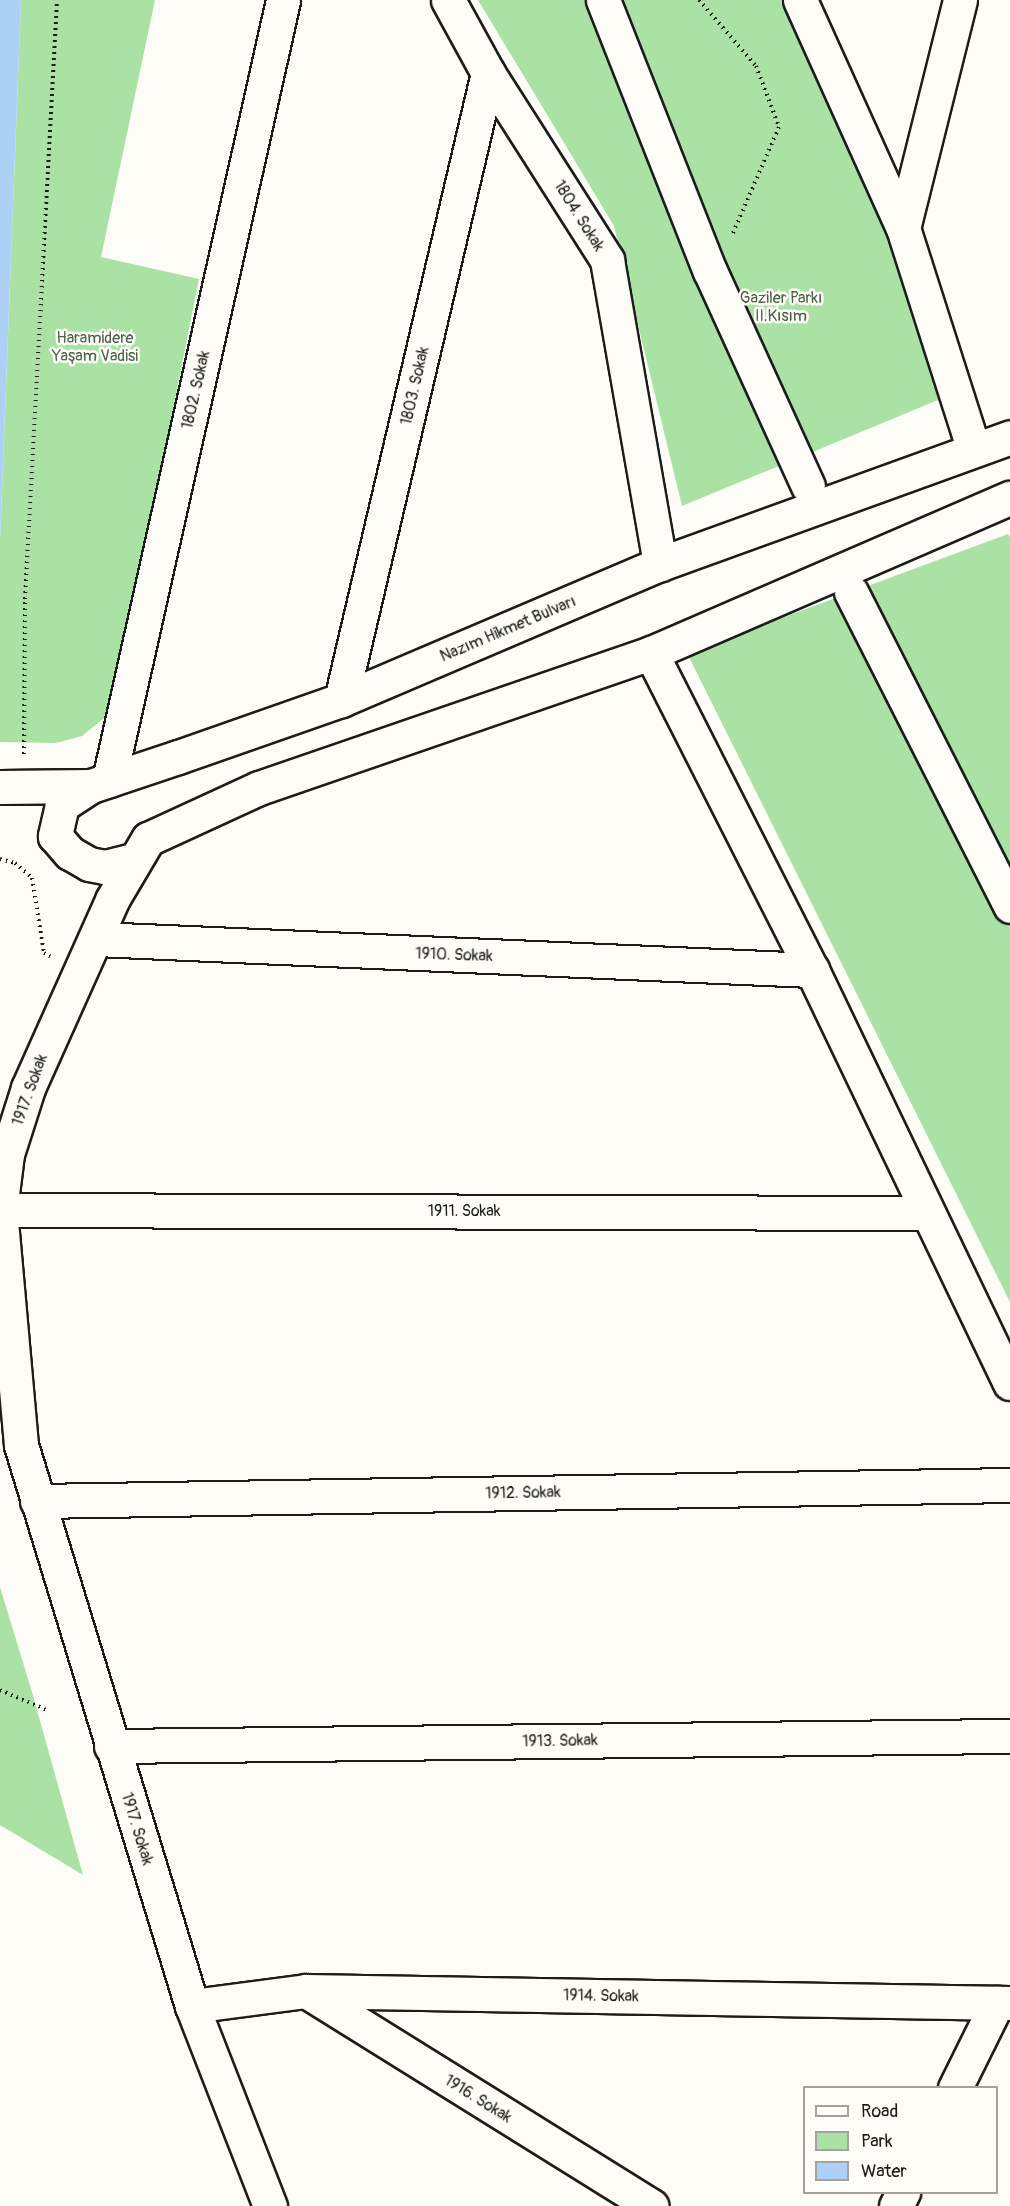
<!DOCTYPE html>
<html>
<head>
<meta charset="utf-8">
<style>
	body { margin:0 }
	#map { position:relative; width:1010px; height:2206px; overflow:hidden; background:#fdfcf7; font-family:Pangolin,sans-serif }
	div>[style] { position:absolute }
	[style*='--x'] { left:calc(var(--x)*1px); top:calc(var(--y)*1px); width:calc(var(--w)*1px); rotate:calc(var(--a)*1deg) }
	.green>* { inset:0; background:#aae2a6 }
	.water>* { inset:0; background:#add1f5 }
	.path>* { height:4px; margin-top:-2px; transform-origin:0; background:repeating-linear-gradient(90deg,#1c1c1c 0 1.5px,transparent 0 6px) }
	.roads { filter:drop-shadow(2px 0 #1c1c1c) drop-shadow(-2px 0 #1c1c1c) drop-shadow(0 2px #1c1c1c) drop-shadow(0 -2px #1c1c1c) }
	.minor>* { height:33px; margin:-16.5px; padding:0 16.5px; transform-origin:16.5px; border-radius:16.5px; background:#fdfcf7 }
	.major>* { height:33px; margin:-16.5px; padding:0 16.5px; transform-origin:16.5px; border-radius:16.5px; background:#fdfcf7 }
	span { translate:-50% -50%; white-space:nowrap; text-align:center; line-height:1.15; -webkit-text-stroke:5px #fdfcf7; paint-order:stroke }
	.street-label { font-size:16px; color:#1c1c1c }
	.park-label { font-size:16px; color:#4e614c }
	.legend { position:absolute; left:803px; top:2086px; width:195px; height:108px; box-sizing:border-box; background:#fdfcf7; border:2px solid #a3a29f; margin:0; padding:8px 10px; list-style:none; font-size:18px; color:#1c1c1c }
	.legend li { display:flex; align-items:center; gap:12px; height:30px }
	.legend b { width:30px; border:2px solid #a3a29f }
</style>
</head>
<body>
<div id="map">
	<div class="green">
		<i style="clip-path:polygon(21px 0,155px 0,101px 257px,199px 279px,113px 711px,82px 736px,56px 743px,0 742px,0 541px)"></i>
		<i style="clip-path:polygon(478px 0,795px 0,967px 388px,682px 506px,614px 226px)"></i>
		<i style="clip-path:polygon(1008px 534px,1010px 537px,1010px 1302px,687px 653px)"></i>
		<i style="clip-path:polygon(0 1587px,32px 1692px,83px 1875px,0 1825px)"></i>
	</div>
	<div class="water">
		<i style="clip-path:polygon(0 0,21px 0,0 541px)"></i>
	</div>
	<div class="path">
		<i style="--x:699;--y:0;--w:87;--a:49.2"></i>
		<i style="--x:756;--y:66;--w:65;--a:69.3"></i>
		<i style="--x:779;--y:127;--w:118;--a:113.5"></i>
		<i style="--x:24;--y:754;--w:155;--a:-89.6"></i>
		<i style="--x:25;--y:599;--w:600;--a:-86.94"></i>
		<i style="--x:0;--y:859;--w:16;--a:15"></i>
		<i style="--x:15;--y:863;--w:23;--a:41"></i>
		<i style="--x:32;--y:878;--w:76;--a:80.9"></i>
		<i style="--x:44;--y:953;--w:7;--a:27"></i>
		<i style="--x:0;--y:1690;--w:51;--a:23.1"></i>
	</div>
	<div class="roads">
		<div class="minor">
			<i style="--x:448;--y:0;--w:83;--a:61.3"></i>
			<i style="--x:488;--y:73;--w:222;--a:57.5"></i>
			<i style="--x:607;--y:260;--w:309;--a:80.1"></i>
			<i style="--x:603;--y:0;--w:291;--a:68.5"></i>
			<i style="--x:710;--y:271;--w:236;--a:65.5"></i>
			<i style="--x:800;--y:0;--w:250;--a:65.7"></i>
			<i style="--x:960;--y:0;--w:235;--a:104"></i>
			<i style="--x:903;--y:228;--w:233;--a:72.3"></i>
			<i style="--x:851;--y:592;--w:352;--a:63.1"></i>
			<i style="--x:651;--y:653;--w:356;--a:63.1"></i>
			<i style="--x:812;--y:970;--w:458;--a:64.4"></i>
			<i style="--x:341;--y:700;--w:644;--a:-76.81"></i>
			<i style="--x:109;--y:780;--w:799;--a:-77.42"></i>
			<i style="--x:96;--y:939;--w:717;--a:2.48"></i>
			<i style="--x:0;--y:1210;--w:927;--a:0.19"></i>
			<i style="--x:37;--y:1501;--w:973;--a:-0.94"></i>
			<i style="--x:111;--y:1746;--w:899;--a:-0.64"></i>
			<i style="--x:306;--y:1991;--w:407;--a:31.9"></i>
			<i style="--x:192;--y:2006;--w:115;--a:-7.5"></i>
			<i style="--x:306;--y:1991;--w:704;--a:0.98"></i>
			<i style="--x:955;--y:2088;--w:95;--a:-63.7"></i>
			<i style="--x:896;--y:2206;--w:16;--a:-63"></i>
		</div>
		<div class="major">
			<i style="--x:91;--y:786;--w:35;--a:147"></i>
			<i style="--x:62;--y:805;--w:32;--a:103"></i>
			<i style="--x:55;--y:836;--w:23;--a:49"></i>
			<i style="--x:70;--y:853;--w:22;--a:30"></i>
			<i style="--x:89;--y:864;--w:16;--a:11"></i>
			<i style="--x:105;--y:867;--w:29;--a:-14"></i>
			<i style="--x:0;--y:787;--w:91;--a:-0.6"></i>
			<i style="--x:91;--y:786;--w:92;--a:-18.4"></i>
			<i style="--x:178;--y:757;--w:173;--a:-19.3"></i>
			<i style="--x:341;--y:700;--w:347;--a:-23.1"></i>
			<i style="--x:660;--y:564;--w:372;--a:-19.9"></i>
			<i style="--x:270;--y:2206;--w:215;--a:-111.3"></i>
			<i style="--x:192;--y:2006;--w:586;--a:-106.95"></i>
			<i style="--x:21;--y:1445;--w:236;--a:-95.1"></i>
			<i style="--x:0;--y:1210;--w:56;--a:-82.9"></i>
			<i style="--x:7;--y:1154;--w:69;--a:-72.3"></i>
			<i style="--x:28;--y:1088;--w:206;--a:-65.9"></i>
			<i style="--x:112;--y:900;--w:71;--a:-59.5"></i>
			<i style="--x:148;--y:839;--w:122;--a:-24.7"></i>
			<i style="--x:259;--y:788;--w:415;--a:-19"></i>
			<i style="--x:651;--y:653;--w:391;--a:-23.4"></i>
		</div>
	</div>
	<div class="street-label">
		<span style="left:579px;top:216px;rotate:58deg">1804. Sokak</span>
		<span style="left:415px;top:386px;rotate:-77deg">1803. Sokak</span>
		<span style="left:196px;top:390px;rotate:-77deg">1802. Sokak</span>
		<span style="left:508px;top:629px;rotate:-23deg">Nazım Hikmet Bulvarı</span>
		<span style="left:454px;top:955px;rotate:2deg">1910. Sokak</span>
		<span style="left:30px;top:1090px;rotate:-70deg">1917. Sokak</span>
		<span style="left:464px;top:1211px">1911. Sokak</span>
		<span style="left:523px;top:1493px;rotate:-1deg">1912. Sokak</span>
		<span style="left:560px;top:1741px;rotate:-1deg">1913. Sokak</span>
		<span style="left:137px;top:1829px;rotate:73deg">1917. Sokak</span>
		<span style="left:601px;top:1996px;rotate:1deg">1914. Sokak</span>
		<span style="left:478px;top:2099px;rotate:32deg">1916. Sokak</span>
	</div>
	<div class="park-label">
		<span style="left:781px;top:307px">Gaziler Parkı<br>II.Kısım</span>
		<span style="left:95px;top:347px">Haramidere<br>Yaşam Vadisi</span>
	</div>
	<ul class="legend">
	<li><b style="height:8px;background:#fdfcf7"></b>Road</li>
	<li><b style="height:16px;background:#aae2a6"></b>Park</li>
	<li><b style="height:16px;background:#add1f5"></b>Water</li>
	</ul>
</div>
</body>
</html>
